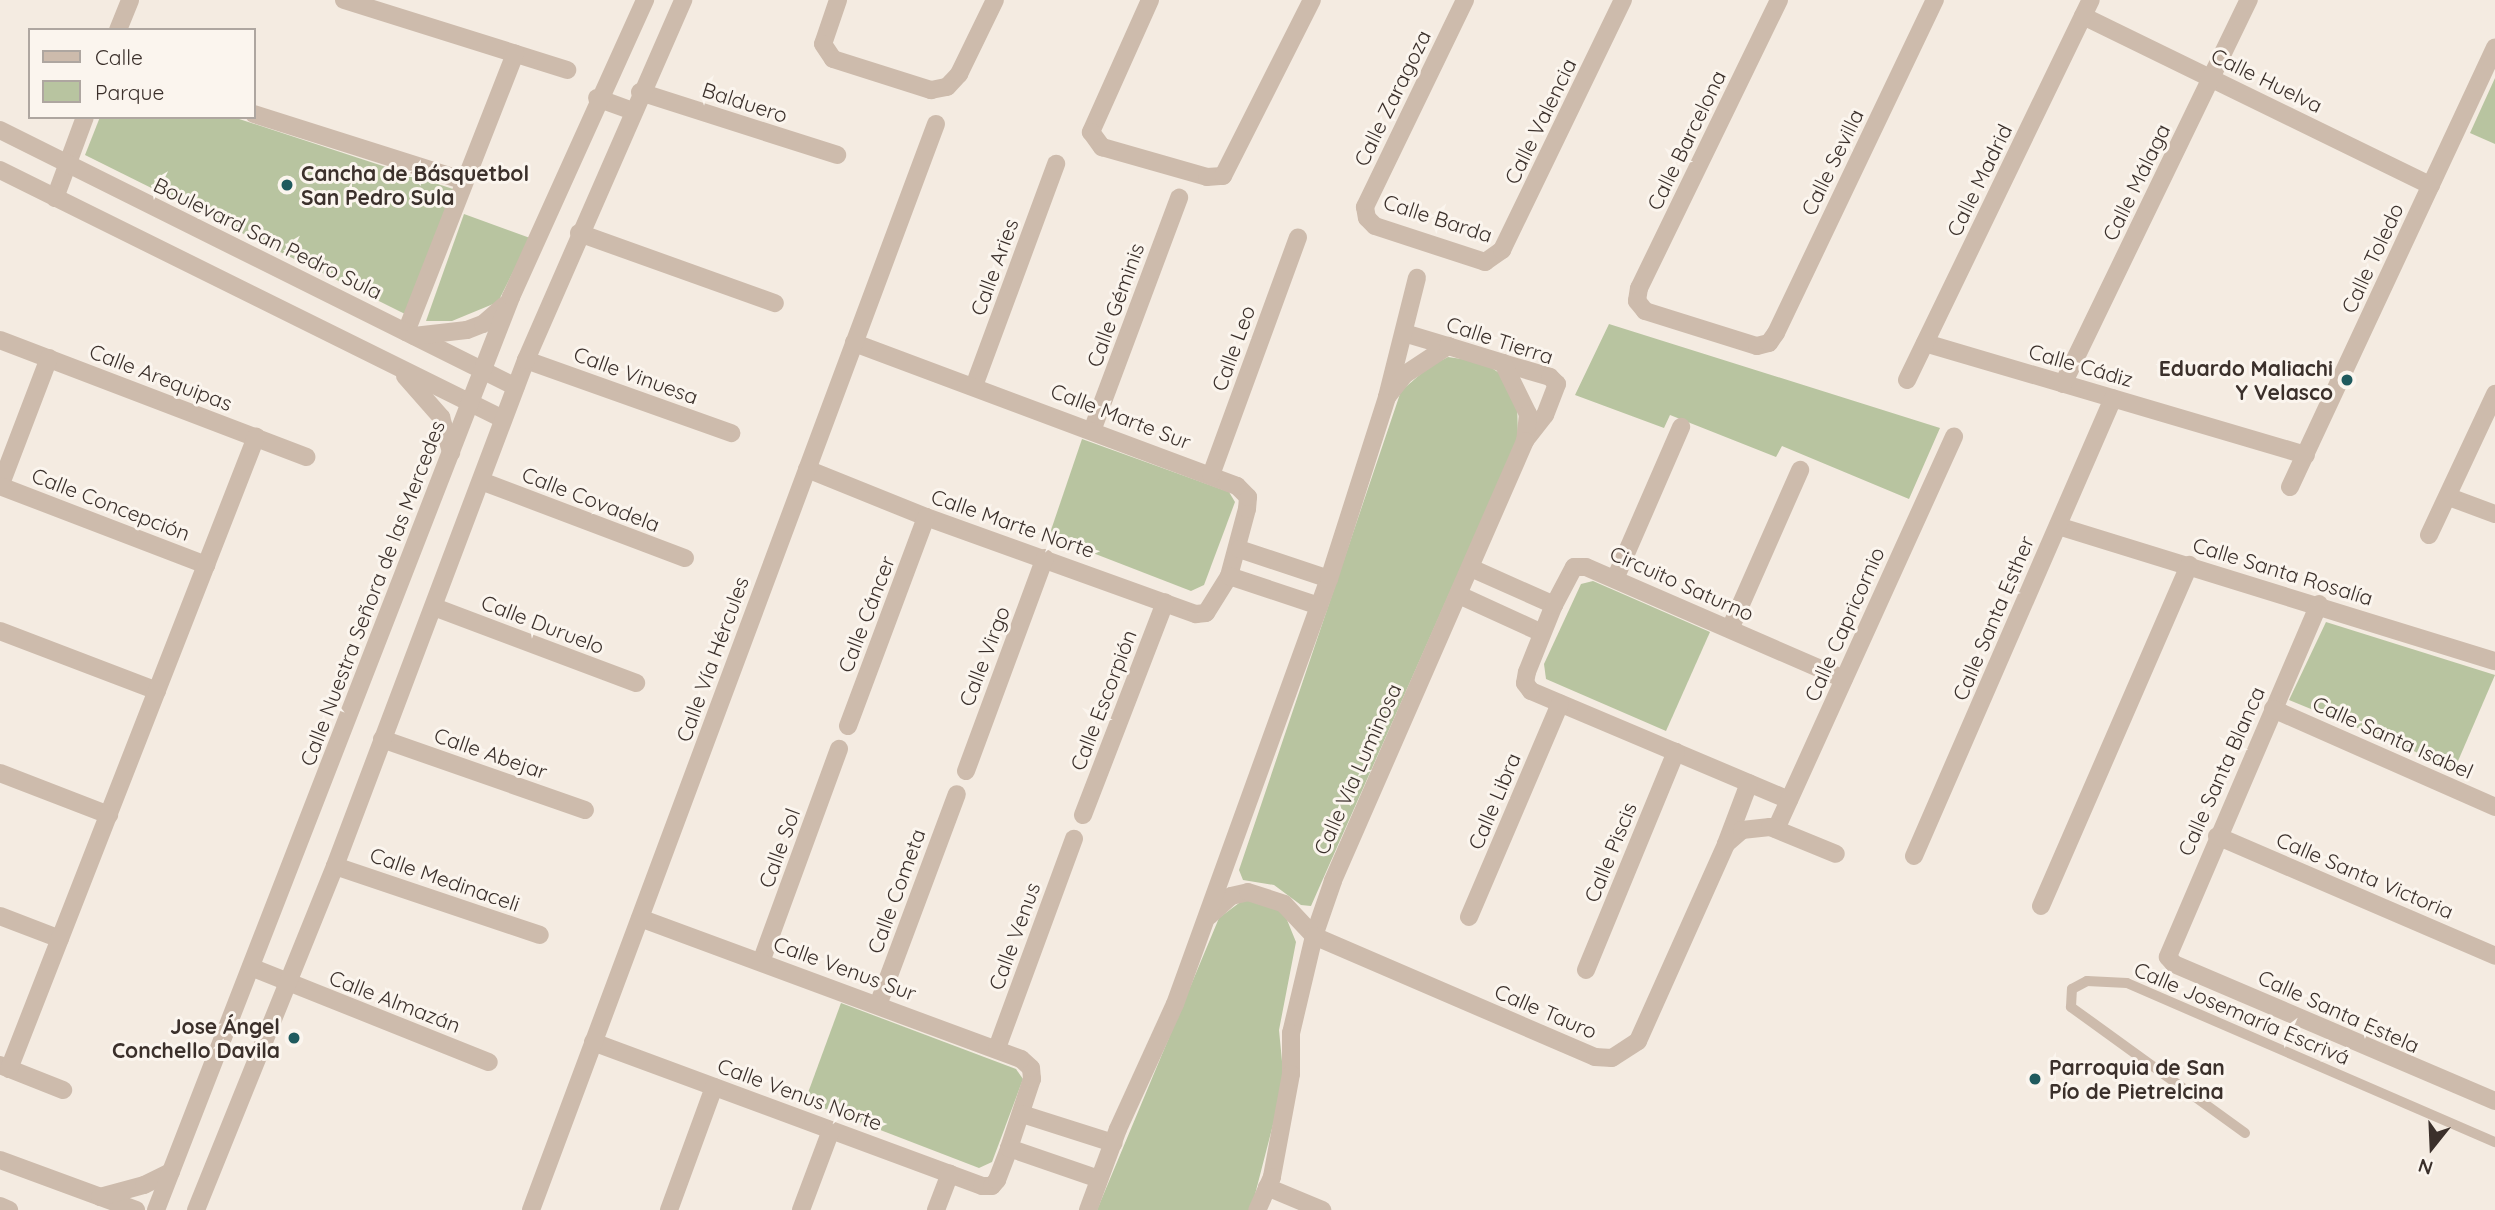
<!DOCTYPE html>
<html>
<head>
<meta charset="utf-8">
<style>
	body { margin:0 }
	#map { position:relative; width:2495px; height:1210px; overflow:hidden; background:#f4ebe1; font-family:Quicksand,sans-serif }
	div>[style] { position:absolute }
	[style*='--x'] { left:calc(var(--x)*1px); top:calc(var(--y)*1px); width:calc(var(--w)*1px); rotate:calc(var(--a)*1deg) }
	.green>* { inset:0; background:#b8c4a0 }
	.service>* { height:10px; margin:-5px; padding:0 5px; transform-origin:5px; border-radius:5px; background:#cdbbac }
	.minor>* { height:18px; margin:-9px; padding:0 9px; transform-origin:9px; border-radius:9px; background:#cdbbac }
	.tertiary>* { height:18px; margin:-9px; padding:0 9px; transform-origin:9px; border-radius:9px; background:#cdbbac }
	.dots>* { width:19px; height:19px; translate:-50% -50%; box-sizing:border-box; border:4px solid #fbf5ee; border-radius:50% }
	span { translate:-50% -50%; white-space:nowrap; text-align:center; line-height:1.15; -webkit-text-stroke:6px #fbf5ee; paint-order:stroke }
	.street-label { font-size:21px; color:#3b302b }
	.poi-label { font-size:21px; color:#3b302b; font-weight:700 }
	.left { translate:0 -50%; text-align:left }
	.right { translate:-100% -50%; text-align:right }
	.legend { position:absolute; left:28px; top:28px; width:228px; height:91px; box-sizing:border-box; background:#fbf5ee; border:2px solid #aea6a0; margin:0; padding:9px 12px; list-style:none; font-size:21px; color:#3b302b }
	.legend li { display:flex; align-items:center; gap:14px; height:35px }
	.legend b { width:35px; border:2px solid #aea6a0 }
	.north { position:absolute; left:2397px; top:1112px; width:70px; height:70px; -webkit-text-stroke:5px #fbf5ee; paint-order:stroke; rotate:198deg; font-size:19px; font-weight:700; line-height:28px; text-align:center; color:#3b302b }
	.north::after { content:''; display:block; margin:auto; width:24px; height:32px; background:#3b302b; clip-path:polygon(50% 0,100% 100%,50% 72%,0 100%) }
</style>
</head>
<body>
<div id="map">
	<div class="green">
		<i style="clip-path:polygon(2495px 78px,2495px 144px,2470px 133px)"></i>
		<i style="clip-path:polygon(100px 117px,233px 117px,453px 189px,405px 314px,85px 155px)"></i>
		<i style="clip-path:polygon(464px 214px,530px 238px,498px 302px,452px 321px,426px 321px)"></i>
		<i style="clip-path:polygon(1609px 324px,1940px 428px,1909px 499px,1782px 446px,1776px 457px,1670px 415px,1664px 428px,1575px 395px)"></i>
		<i style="clip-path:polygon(1448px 357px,1483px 362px,1502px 375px,1517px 401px,1518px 438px,1311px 906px,1301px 905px,1274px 885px,1243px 880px,1239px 870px,1401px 391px,1430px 366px)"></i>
		<i style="clip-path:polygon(1082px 439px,1229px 492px,1235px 502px,1204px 585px,1191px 591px,1049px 536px)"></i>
		<i style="clip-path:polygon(1593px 581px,1710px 632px,1666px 731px,1546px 679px,1544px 664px,1581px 584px)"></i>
		<i style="clip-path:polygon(2326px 622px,2495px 675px,2455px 768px,2289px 700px)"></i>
		<i style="clip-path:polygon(1243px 900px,1272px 905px,1285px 915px,1296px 942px,1279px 1030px,1284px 1082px,1251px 1210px,1097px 1210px,1219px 918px)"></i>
		<i style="clip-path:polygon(841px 1003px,1016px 1069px,1023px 1079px,992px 1162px,979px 1168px,805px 1101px)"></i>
	</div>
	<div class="service">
		<i style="--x:2245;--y:1133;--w:215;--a:-144.1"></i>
		<i style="--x:2071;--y:1007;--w:18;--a:-87"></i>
		<i style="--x:2072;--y:989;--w:17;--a:-28"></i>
		<i style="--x:2087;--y:981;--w:40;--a:2.9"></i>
		<i style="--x:2127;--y:983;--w:401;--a:23.4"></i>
	</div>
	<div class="minor">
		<i style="--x:344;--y:0;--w:234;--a:17.4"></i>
		<i style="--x:838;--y:0;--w:46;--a:108.8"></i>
		<i style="--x:823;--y:44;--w:18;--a:56"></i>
		<i style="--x:833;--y:59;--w:103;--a:17.6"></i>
		<i style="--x:931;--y:90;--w:16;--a:-11"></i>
		<i style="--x:947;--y:87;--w:18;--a:-47"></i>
		<i style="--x:959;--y:74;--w:82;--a:-64.1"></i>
		<i style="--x:1150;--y:0;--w:145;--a:114.1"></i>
		<i style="--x:1091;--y:132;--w:19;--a:54"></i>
		<i style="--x:1102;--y:147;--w:109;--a:15.9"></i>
		<i style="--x:1207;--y:177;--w:16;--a:-4"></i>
		<i style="--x:1223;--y:176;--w:197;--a:-63.2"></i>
		<i style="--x:1465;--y:0;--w:230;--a:115.8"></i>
		<i style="--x:1365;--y:207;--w:11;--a:80"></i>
		<i style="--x:1367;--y:218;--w:11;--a:45"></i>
		<i style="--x:1375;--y:226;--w:116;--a:18.1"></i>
		<i style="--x:1485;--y:262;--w:21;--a:-35"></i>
		<i style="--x:1502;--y:250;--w:278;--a:-64.2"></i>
		<i style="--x:1779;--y:0;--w:320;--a:115.9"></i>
		<i style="--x:1639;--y:288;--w:13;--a:99"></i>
		<i style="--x:1637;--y:301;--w:13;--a:51"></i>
		<i style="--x:1645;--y:311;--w:117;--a:17.4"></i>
		<i style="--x:1757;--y:346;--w:12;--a:-14"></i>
		<i style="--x:1769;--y:343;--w:12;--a:-55"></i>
		<i style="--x:1776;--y:333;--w:369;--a:-64.5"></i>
		<i style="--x:2083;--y:16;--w:387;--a:26"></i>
		<i style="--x:118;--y:30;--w:32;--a:-68"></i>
		<i style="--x:640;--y:92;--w:207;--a:17.7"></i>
		<i style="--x:254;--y:114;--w:221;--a:17.6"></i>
		<i style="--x:55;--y:198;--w:86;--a:-69.7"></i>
		<i style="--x:579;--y:233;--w:208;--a:19.7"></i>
		<i style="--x:406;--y:332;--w:299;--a:-68.6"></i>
		<i style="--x:1404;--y:333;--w:46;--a:16.5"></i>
		<i style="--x:0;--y:340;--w:328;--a:20.9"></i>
		<i style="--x:1925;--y:343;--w:397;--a:16.4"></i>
		<i style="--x:49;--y:358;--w:137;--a:110.9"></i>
		<i style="--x:0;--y:486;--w:221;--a:21"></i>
		<i style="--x:526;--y:360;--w:218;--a:19.6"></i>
		<i style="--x:1503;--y:363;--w:49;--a:16.6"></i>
		<i style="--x:1550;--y:377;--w:10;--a:45"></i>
		<i style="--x:1557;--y:384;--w:33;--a:111"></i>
		<i style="--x:1545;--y:415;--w:33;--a:128"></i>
		<i style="--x:1907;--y:380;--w:422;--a:-64.2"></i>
		<i style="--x:2063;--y:384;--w:427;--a:-64.2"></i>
		<i style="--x:974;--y:386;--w:237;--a:-69.7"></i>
		<i style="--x:1387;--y:397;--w:123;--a:-75.9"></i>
		<i style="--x:1093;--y:428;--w:246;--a:-69.5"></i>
		<i style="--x:807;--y:469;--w:128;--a:22"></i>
		<i style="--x:926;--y:517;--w:287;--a:19.8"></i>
		<i style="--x:1196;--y:614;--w:10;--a:-6"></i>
		<i style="--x:1206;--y:613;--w:44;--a:-58.1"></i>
		<i style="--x:1229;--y:576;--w:69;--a:-75"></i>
		<i style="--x:1247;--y:509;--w:12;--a:-85"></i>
		<i style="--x:1248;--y:497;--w:16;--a:-135"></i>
		<i style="--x:1237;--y:486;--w:409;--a:-159.5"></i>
		<i style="--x:1211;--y:475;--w:253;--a:-69.9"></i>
		<i style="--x:481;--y:481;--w:218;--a:20.7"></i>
		<i style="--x:2290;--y:487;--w:485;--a:-65"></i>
		<i style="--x:2449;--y:497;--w:49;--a:20.3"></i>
		<i style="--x:2058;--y:526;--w:457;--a:17.2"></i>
		<i style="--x:2429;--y:535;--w:156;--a:-64.9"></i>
		<i style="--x:1239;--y:549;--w:95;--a:18.4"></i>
		<i style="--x:1471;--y:568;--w:91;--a:24"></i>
		<i style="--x:1229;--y:576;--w:95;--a:18.4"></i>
		<i style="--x:1615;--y:579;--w:166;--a:-66.5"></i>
		<i style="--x:1459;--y:595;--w:91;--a:24.6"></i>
		<i style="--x:2319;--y:604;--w:384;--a:113.2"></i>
		<i style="--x:2168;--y:957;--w:9;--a:49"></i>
		<i style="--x:2174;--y:964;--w:349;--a:23.1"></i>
		<i style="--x:434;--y:607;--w:216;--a:20.6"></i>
		<i style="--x:1730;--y:629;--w:174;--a:-66.2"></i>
		<i style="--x:0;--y:631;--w:168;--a:20.9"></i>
		<i style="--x:2273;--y:709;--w:243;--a:23.8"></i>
		<i style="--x:848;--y:726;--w:223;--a:-69.5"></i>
		<i style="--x:382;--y:739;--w:215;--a:19.3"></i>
		<i style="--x:966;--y:771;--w:227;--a:-69.7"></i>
		<i style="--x:0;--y:773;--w:117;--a:21.1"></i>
		<i style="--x:1789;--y:800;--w:280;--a:-157.1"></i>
		<i style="--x:1531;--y:691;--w:10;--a:-127"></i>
		<i style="--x:1525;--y:683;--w:11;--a:-80"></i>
		<i style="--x:1527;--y:672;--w:72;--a:-68.1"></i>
		<i style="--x:1554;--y:605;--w:43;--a:-62.2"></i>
		<i style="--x:1574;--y:567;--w:12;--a:0"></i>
		<i style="--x:1586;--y:567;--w:281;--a:23.5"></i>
		<i style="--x:1083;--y:815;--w:228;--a:-68.9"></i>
		<i style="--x:1776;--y:829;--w:431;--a:-65.6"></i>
		<i style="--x:2217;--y:836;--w:303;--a:23.3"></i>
		<i style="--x:1726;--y:844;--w:65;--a:-69.3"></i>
		<i style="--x:1914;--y:856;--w:499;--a:-66.5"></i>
		<i style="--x:335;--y:866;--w:216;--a:18.6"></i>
		<i style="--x:2041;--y:906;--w:372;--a:-66.5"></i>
		<i style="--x:0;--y:916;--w:64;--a:21"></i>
		<i style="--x:1469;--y:917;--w:232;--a:-66.9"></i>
		<i style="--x:1314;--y:936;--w:306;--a:23.3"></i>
		<i style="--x:1595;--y:1057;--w:17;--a:3"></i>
		<i style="--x:1612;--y:1058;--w:31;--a:-33"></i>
		<i style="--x:1638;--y:1041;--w:216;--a:-65.9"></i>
		<i style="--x:1726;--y:844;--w:21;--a:-41"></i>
		<i style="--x:1742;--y:830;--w:28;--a:-6"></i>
		<i style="--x:1770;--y:827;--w:71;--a:22.2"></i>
		<i style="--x:761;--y:962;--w:227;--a:-69.9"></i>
		<i style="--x:251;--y:967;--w:256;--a:21.8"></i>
		<i style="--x:1586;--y:970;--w:236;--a:-67.6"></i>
		<i style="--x:878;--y:1005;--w:225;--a:-69.5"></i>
		<i style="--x:593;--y:1042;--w:415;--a:20.3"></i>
		<i style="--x:982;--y:1186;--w:10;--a:0"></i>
		<i style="--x:992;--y:1186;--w:8;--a:-50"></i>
		<i style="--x:997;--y:1180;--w:34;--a:-69"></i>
		<i style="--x:1009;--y:1148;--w:73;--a:-71.6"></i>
		<i style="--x:1032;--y:1079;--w:11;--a:-95"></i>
		<i style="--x:1031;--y:1068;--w:13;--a:-138"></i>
		<i style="--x:1021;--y:1059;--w:406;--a:-159.7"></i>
		<i style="--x:997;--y:1048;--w:223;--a:-69.8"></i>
		<i style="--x:0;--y:1065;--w:68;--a:21.6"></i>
		<i style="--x:9;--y:1069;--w:679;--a:-68.65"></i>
		<i style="--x:1022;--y:1114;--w:96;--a:17.7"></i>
		<i style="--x:1009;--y:1148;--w:95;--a:19"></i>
		<i style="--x:1267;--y:1187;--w:60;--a:22.7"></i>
		<i style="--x:531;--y:1210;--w:1159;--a:-69.55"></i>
		<i style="--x:669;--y:1210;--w:131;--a:-69.9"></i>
		<i style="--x:801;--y:1210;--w:85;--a:-69.4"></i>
		<i style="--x:936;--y:1210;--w:39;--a:-69"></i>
	</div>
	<div class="tertiary">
		<i style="--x:597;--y:98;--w:37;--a:20"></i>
		<i style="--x:0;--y:130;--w:576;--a:26.48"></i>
		<i style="--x:0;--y:170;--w:561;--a:26.34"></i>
		<i style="--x:414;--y:336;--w:53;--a:-6.5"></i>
		<i style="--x:467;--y:330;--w:17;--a:-21"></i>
		<i style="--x:483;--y:324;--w:29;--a:-41"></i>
		<i style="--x:405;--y:376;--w:55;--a:48.7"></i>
		<i style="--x:441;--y:417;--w:37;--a:74"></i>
		<i style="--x:1209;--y:916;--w:30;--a:-42"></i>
		<i style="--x:1231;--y:896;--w:17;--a:-13"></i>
		<i style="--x:1248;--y:892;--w:38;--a:18"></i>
		<i style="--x:1284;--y:904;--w:44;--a:46.8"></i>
		<i style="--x:0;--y:1160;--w:145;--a:20.2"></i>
		<i style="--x:100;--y:1197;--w:46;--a:-15.3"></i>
		<i style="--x:144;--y:1185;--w:30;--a:-26"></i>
		<i style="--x:0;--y:1206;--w:10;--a:24"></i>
		<i style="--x:156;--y:1210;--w:980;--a:-68.75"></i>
		<i style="--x:511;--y:297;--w:326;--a:-65.7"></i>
		<i style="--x:196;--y:1210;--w:371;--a:-68"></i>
		<i style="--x:335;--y:866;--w:541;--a:-69.32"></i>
		<i style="--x:526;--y:360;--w:393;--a:-66.4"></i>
		<i style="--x:1088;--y:1210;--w:86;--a:-69.7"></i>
		<i style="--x:1118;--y:1129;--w:137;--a:-65.5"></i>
		<i style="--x:1175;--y:1004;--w:452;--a:-70.1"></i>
		<i style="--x:1329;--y:579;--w:191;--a:-72.3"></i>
		<i style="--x:1387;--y:397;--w:28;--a:-52"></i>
		<i style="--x:1404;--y:375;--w:53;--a:-33.4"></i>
		<i style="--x:1448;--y:346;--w:58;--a:17.2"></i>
		<i style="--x:1503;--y:363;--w:57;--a:63.9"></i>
		<i style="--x:1528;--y:414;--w:27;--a:96"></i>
		<i style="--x:1525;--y:441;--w:480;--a:113.6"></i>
		<i style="--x:1333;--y:881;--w:58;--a:109.1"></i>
		<i style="--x:1314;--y:936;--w:100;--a:103.3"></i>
		<i style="--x:1291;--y:1033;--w:41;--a:90"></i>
		<i style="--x:1291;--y:1074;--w:105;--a:100.5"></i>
		<i style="--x:1272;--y:1177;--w:36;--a:114"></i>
	</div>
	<div class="dots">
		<i style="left:287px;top:185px;background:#1f5a5e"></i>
		<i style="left:2347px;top:380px;background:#1f5a5e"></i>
		<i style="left:294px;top:1038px;background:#1f5a5e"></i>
		<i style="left:2035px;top:1079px;background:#1f5a5e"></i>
	</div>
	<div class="street-label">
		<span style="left:2267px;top:80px;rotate:26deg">Calle Huelva</span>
		<span style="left:1392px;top:98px;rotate:-64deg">Calle Zaragoza</span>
		<span style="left:745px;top:102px;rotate:18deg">Balduero</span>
		<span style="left:1540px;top:121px;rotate:-64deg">Calle Valencia</span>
		<span style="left:1686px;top:140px;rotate:-64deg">Calle Barcelona</span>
		<span style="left:1832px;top:162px;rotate:-64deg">Calle Sevilla</span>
		<span style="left:1979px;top:180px;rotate:-64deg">Calle Madrid</span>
		<span style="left:2136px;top:182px;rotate:-64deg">Calle Málaga</span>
		<span style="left:1438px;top:218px;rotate:18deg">Calle Barda</span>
		<span style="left:268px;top:238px;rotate:26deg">Boulevard San Pedro Sula</span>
		<span style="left:2372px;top:258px;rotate:-65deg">Calle Toledo</span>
		<span style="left:994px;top:267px;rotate:-70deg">Calle Aries</span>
		<span style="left:1115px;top:305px;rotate:-70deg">Calle Géminis</span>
		<span style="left:1500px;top:340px;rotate:18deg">Calle Tierra</span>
		<span style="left:1233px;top:348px;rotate:-70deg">Calle Leo</span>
		<span style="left:2081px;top:365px;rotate:16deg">Calle Cádiz</span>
		<span style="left:636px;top:375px;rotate:20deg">Calle Vinuesa</span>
		<span style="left:161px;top:377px;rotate:21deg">Calle Arequipas</span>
		<span style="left:1121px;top:416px;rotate:21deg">Calle Marte Sur</span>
		<span style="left:591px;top:499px;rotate:21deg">Calle Covadela</span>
		<span style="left:111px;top:504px;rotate:21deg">Calle Concepción</span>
		<span style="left:1013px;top:523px;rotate:19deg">Calle Marte Norte</span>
		<span style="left:2283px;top:571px;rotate:17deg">Calle Santa Rosalía</span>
		<span style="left:1682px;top:583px;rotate:24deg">Circuito Saturno</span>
		<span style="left:372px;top:593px;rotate:-69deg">Calle Nuestra Señora de las Mercedes</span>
		<span style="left:866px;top:614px;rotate:-69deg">Calle Cáncer</span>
		<span style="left:1993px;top:618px;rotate:-67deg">Calle Santa Esther</span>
		<span style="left:543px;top:624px;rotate:21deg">Calle Duruelo</span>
		<span style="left:1844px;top:624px;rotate:-66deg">Calle Capricornio</span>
		<span style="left:984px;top:656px;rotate:-69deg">Calle Virgo</span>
		<span style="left:712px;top:659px;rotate:-70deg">Calle Vía Hércules</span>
		<span style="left:1103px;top:700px;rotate:-69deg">Calle Escorpión</span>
		<span style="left:2393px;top:737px;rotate:24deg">Calle Santa Isabel</span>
		<span style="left:491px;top:753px;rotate:19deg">Calle Abejar</span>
		<span style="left:1357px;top:769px;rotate:-66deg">Calle Vía Luminosa</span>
		<span style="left:2221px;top:771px;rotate:-66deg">Calle Santa Blanca</span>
		<span style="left:1494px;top:801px;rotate:-67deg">Calle Libra</span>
		<span style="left:779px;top:848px;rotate:-70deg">Calle Sol</span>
		<span style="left:1610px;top:852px;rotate:-68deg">Calle Piscis</span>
		<span style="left:2365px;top:875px;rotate:23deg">Calle Santa Victoria</span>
		<span style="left:445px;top:879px;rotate:19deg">Calle Medinaceli</span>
		<span style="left:896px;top:891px;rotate:-70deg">Calle Cometa</span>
		<span style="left:1014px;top:936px;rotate:-70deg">Calle Venus</span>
		<span style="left:845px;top:968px;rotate:20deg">Calle Venus Sur</span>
		<span style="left:395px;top:1001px;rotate:21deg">Calle Almazán</span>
		<span style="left:1546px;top:1011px;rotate:23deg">Calle Tauro</span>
		<span style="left:2339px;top:1011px;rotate:24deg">Calle Santa Estela</span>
		<span style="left:2242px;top:1013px;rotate:23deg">Calle Josemaría Escrivá</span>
		<span style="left:800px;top:1094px;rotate:20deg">Calle Venus Norte</span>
	</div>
	<div class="poi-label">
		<span class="left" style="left:301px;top:185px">Cancha de Básquetbol<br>San Pedro Sula</span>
		<span class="right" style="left:2333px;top:380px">Eduardo Maliachi<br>Y Velasco</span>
		<span class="right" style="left:280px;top:1038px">Jose Ángel<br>Conchello Davila</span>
		<span class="left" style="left:2049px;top:1079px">Parroquia de San<br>Pío de Pietrelcina</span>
	</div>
	<ul class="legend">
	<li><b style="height:9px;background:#cdbbac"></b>Calle</li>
	<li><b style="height:19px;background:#b8c4a0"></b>Parque</li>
	</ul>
	<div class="north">N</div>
</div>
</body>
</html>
